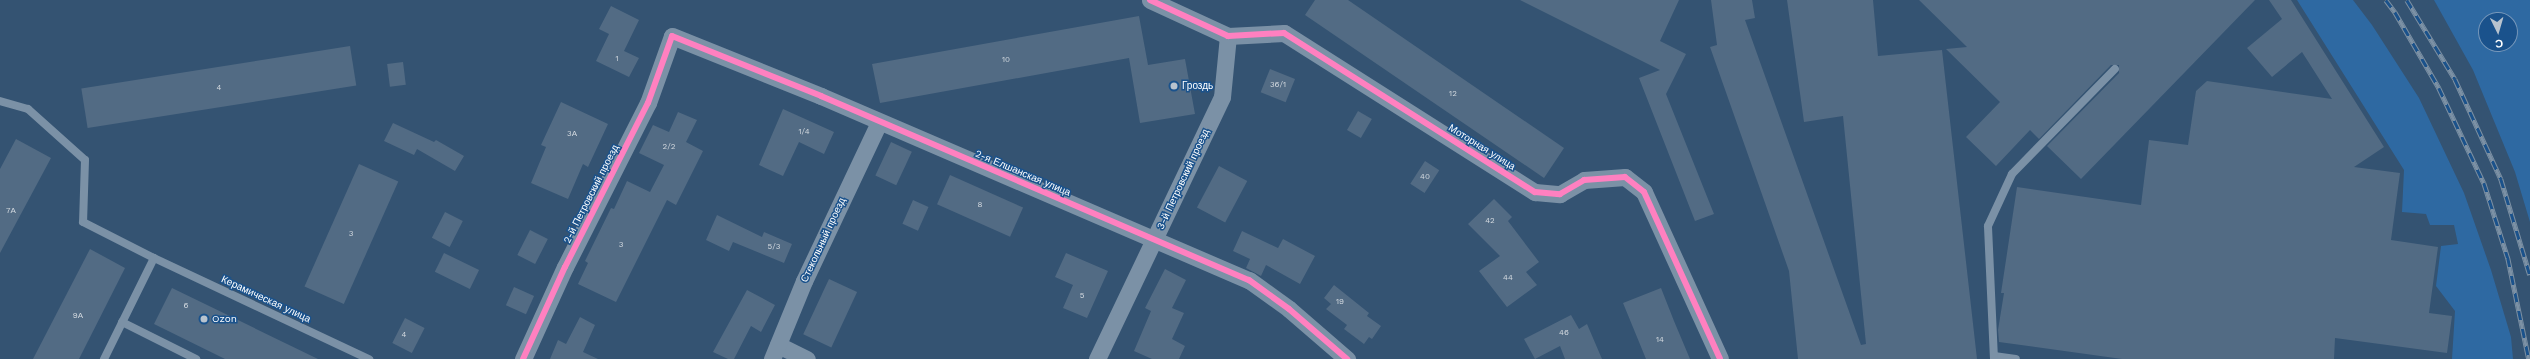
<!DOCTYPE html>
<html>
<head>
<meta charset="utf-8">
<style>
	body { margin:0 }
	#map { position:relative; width:2530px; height:359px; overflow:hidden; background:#345372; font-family:"Work Sans",sans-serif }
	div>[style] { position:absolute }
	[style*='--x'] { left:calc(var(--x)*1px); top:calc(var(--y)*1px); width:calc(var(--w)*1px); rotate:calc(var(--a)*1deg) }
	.green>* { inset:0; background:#2e69a2 }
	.building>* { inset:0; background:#526b84; transform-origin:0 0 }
	.service>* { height:8px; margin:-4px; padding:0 4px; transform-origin:4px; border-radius:4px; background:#7b91a6 }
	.minor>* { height:17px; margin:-8.5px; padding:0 8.5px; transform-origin:8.5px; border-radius:8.5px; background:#7b91a6 }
	.rail>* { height:4.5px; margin-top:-2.25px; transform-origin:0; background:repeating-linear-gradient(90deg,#1a528c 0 9px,#7c91a5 0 18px); box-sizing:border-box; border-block:1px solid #7c91a5 }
	.cycleway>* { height:6px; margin:-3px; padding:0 3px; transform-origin:3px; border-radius:3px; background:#ff80c0 }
	.dots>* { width:11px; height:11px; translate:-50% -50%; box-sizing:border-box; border:2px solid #1a528c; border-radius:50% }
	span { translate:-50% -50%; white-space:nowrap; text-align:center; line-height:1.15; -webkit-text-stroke:3px #1a528c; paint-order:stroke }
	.number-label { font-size:8px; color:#d4dae0 }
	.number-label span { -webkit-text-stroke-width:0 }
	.poi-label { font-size:10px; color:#fff }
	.left { translate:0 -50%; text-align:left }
	.street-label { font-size:10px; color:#fff }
	.north { position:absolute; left:2478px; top:12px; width:40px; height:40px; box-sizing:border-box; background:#1a528c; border:1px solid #7697ba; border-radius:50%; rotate:175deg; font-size:11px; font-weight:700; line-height:16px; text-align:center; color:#fff }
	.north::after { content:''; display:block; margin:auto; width:14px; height:18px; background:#b8c3ce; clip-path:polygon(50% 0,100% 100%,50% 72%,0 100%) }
</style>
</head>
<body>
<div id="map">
	<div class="green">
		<i style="clip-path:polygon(2297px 0,2353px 0,2372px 25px,2419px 98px,2464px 193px,2491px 270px,2511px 337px,2513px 359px,2452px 359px,2455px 311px,2436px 286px,2441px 246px,2458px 244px,2454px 225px,2430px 225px,2426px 214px,2402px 212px,2404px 170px)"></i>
		<i style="clip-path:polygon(evenodd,2434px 0,2530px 0,2530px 222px,2515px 172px,2473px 70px,2434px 0,2486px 20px,2510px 20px,2510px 44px,2486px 44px,2486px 20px)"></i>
	</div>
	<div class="building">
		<i style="clip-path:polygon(1315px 0,1348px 0,1564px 148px,1544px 178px,1305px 15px)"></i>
		<i style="clip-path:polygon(1520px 0,1679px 0,1660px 41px,1686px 54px,1666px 94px,1714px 214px,1695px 221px,1639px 78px,1660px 70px)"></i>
		<i style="clip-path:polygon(1711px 0,1752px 0,1755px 18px,1745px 20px,1861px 345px,1866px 344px,1843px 116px,1804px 122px,1787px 0,1873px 0,1878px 56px,1942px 50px,1977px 359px,1798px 359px,1789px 271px,1710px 47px,1717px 45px)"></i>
		<i style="clip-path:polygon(1919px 0,2255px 0,2081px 179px,2047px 146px,2119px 73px,2119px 65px,2111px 65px,2039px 139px,2030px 130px,1996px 166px,1966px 137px,2000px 102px,1946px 49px,1967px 47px)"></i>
		<i style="clip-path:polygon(2269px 0,2291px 0,2384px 147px,2354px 167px,2400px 173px,2391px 240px,2438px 247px,2429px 313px,2452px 316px,2447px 353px,2335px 338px,2334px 359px,2122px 359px,1999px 342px,1998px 330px,2004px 293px,2001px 293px,2017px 187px,2141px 205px,2149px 140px,2188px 145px,2196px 91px,2207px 81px,2332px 99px,2302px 52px,2272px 77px,2247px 48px,2282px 19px)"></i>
		<i style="clip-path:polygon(611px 6px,639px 20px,624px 51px,639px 58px,629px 77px,596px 61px,609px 34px,599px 29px)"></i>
		<i style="clip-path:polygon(1139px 16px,1148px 65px,1185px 59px,1195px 114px,1140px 123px,1129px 58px,880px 103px,872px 64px)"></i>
		<i style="left:350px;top:46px;width:40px;height:272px;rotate:81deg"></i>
		<i style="left:403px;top:62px;width:23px;height:16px;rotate:83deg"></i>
		<i style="left:1270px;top:69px;width:27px;height:25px;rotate:22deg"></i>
		<i style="clip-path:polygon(561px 102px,608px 124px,588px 167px,583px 164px,568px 199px,531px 183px,546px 147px,541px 145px)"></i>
		<i style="clip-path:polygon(783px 109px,834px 132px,824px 154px,799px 142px,783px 176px,759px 165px)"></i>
		<i style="left:1358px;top:111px;width:16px;height:22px;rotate:30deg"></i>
		<i style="clip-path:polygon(678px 112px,697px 120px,686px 142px,703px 151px,676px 205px,667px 200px,616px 302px,578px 284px,588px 263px,585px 261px,611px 208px,614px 209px,627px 181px,650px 192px,664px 165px,639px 153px,653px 125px,669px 132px)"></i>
		<i style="clip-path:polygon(393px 123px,434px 142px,436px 140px,464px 156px,455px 171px,417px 149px,414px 155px,384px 141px)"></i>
		<i style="clip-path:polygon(16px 139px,51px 158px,0 253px,0 169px)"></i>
		<i style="left:891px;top:142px;width:23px;height:37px;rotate:25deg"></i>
		<i style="left:1425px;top:161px;width:17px;height:27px;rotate:33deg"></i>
		<i style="left:359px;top:164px;width:43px;height:134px;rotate:24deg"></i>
		<i style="left:1219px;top:166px;width:32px;height:47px;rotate:28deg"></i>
		<i style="left:950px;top:175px;width:80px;height:32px;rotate:24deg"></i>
		<i style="clip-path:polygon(1494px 199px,1512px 217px,1508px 221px,1539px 262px,1526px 272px,1537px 285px,1507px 307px,1479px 271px,1500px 256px,1468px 224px)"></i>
		<i style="left:913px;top:200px;width:17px;height:26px;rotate:24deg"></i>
		<i style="left:445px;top:212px;width:20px;height:29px;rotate:27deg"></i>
		<i style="clip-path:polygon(717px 215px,762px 237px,764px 232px,792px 244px,784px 263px,733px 242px,729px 251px,706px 240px)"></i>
		<i style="left:530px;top:230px;width:20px;height:28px;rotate:27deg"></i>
		<i style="clip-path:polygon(1242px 231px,1278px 248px,1283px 239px,1315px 256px,1300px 284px,1266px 265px,1261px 276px,1246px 268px,1250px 259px,1233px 251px)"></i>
		<i style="clip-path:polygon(90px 249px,125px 268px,79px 359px,33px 359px)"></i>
		<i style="left:444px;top:253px;width:39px;height:21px;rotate:26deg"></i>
		<i style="clip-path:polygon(1066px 253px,1108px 271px,1087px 318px,1063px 308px,1073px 285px,1055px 277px)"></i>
		<i style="clip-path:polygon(1165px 269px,1186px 280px,1172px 308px,1184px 313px,1172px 339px,1185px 346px,1179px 359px,1152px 359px,1134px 351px,1151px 311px,1145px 308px)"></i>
		<i style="left:829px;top:279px;width:31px;height:61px;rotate:25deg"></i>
		<i style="clip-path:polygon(1334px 285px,1369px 313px,1367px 316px,1381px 326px,1372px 339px,1369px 337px,1364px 344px,1344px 329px,1347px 325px,1326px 309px,1331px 304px,1324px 298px)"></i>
		<i style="left:514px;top:287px;width:22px;height:20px;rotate:24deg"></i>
		<i style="clip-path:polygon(172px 288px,318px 359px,225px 359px,154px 324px)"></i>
		<i style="clip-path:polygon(1661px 288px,1674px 321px,1690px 359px,1646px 359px,1623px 303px)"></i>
		<i style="clip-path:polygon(747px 290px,775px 305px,761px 332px,751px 326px,734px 359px,728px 359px,713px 352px)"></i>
		<i style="clip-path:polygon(1571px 315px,1579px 329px,1587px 324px,1602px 359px,1565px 359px,1560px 346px,1535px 359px,1524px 339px)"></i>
		<i style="clip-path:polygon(580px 317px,595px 325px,583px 352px,598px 359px,550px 359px,558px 340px,566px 344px)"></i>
		<i style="left:405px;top:318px;width:22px;height:28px;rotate:27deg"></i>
	</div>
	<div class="service">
		<i style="--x:0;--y:101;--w:29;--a:16"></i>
		<i style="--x:28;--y:109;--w:76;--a:41.8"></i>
		<i style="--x:85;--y:160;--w:62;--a:91.8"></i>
		<i style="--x:83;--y:222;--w:80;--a:26.9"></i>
		<i style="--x:154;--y:258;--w:113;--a:116.3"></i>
		<i style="--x:154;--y:258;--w:238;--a:25.2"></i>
		<i style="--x:122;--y:322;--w:83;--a:26.6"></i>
		<i style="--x:1994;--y:356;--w:22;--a:8"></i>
		<i style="--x:1994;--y:359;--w:133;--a:-92.6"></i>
		<i style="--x:1988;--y:226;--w:57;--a:-65.2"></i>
		<i style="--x:2012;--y:174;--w:147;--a:-45.6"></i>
	</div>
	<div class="minor">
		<i style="--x:1150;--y:0;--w:86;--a:24.8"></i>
		<i style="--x:1228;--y:36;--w:56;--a:-3.1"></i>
		<i style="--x:1284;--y:33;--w:297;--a:32.4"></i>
		<i style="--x:1535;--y:192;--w:25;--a:5"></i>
		<i style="--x:1560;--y:194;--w:28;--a:-30"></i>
		<i style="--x:1584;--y:180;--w:41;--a:-4.2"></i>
		<i style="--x:1625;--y:177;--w:24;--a:38"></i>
		<i style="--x:1644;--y:192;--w:183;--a:65.5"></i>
		<i style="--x:778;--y:345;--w:32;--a:26"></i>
		<i style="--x:523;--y:359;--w:101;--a:-65.5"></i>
		<i style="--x:565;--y:267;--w:184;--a:-63.2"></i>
		<i style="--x:648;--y:103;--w:71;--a:-70.3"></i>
		<i style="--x:672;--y:36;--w:161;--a:21.9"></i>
		<i style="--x:821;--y:96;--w:466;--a:23.3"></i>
		<i style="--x:1249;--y:280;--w:49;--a:35.9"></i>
		<i style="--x:1289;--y:309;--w:77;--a:40.8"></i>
		<i style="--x:772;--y:359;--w:84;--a:-67.7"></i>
		<i style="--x:804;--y:281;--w:176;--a:-64.7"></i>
		<i style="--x:1097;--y:359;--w:290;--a:-64.5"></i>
		<i style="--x:1222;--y:97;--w:61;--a:-84.4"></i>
	</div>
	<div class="rail">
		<i style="--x:2386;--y:0;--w:15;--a:53"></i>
		<i style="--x:2395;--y:12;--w:88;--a:59.9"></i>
		<i style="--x:2439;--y:88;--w:105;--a:64.7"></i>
		<i style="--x:2484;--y:183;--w:79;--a:72.3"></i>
		<i style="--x:2508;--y:258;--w:103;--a:78.3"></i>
		<i style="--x:2407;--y:0;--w:92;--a:58.7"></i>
		<i style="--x:2455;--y:79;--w:110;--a:65.3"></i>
		<i style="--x:2501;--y:179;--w:100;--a:73.2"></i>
	</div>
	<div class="cycleway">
		<i style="--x:1150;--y:0;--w:86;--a:24.8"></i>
		<i style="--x:1228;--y:36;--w:56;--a:-3.1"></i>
		<i style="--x:1284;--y:33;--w:297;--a:32.4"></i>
		<i style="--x:1535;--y:192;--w:25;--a:5"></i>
		<i style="--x:1560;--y:194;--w:28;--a:-30"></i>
		<i style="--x:1584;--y:180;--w:41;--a:-4.2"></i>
		<i style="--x:1625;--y:177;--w:24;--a:38"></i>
		<i style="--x:1644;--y:192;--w:183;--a:65.5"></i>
		<i style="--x:523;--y:359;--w:101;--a:-65.5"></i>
		<i style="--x:565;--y:267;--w:184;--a:-63.2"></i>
		<i style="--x:648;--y:103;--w:71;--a:-70.3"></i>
		<i style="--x:672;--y:36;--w:161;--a:21.9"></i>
		<i style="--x:821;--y:96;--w:466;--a:23.3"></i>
		<i style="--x:1249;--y:280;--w:49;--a:35.9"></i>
		<i style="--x:1289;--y:309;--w:77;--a:40.8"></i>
	</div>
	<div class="dots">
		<i style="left:1174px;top:86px;background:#b8c3ce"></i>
		<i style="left:204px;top:319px;background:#b8c3ce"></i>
	</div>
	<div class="number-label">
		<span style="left:617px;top:59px">1</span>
		<span style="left:1006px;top:60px">10</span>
		<span style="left:1278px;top:85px">36/1</span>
		<span style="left:219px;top:88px">4</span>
		<span style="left:1453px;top:94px">12</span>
		<span style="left:804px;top:132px">1/4</span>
		<span style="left:572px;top:134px">3А</span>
		<span style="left:669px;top:147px">2/2</span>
		<span style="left:1425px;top:177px">40</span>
		<span style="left:980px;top:205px">8</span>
		<span style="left:11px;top:211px">7А</span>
		<span style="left:1490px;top:221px">42</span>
		<span style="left:351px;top:234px">3</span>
		<span style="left:621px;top:245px">3</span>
		<span style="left:774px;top:247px">5/3</span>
		<span style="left:1508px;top:278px">44</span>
		<span style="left:1082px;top:296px">5</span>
		<span style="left:1340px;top:302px">19</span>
		<span style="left:186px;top:306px">6</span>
		<span style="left:78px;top:316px">9А</span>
		<span style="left:1564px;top:333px">46</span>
		<span style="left:404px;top:335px">4</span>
		<span style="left:1660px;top:340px">14</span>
	</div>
	<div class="poi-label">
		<span class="left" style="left:1182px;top:86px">Гроздь</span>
		<span class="left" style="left:212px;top:319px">Ozon</span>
	</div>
	<div class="street-label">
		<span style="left:1482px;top:147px;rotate:32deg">Моторная улица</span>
		<span style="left:1023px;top:173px;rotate:23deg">2-я Елшанская улица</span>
		<span style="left:1183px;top:179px;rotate:-65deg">3-й Петровский проезд</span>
		<span style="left:591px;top:194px;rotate:-63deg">2-й Петровский проезд</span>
		<span style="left:823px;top:240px;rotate:-65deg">Стекольный проезд</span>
		<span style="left:266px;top:299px;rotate:25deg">Керамическая улица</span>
	</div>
	<div class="north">С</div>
</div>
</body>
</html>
